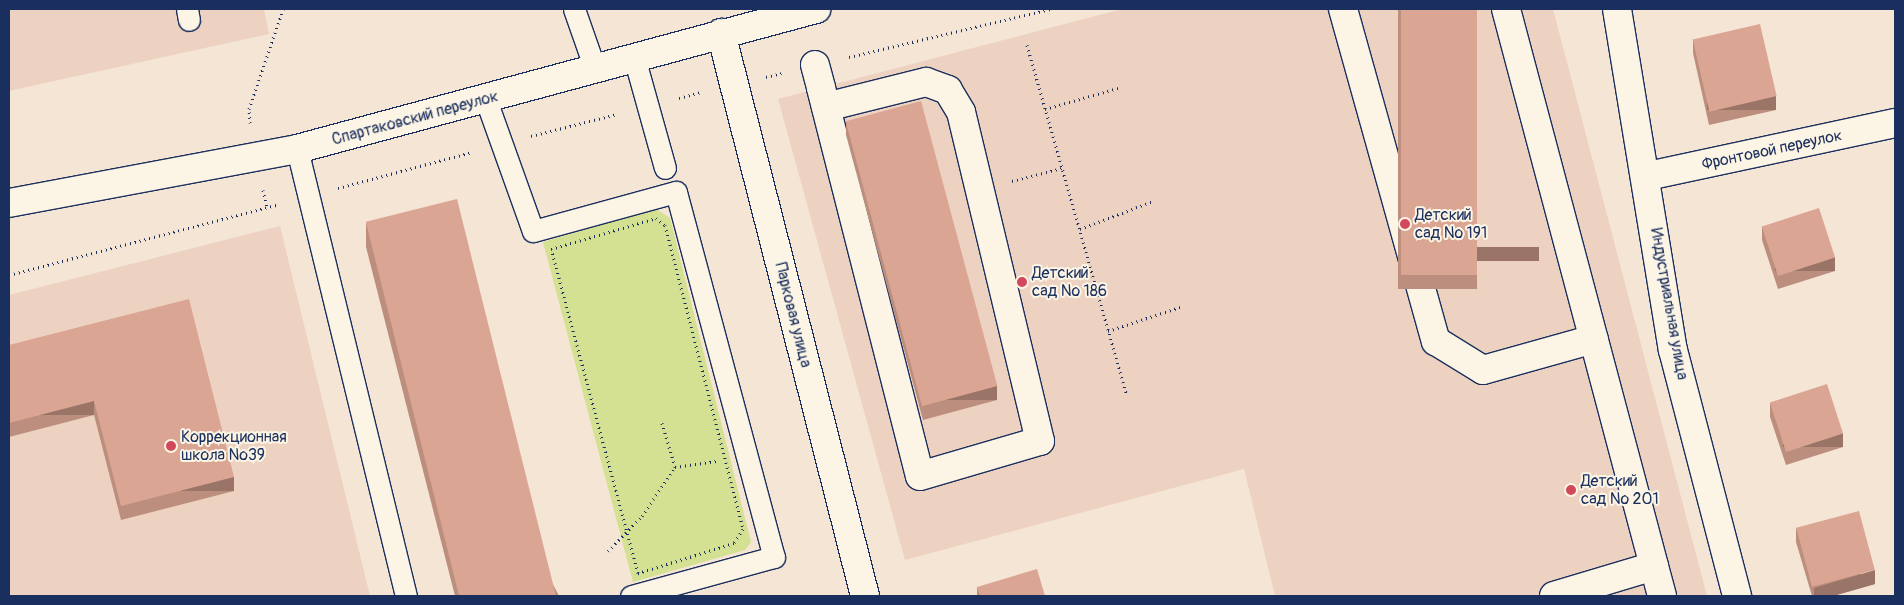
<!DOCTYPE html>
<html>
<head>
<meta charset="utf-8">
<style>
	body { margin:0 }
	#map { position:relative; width:1904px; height:605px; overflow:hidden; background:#f5e5d5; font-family:Pangolin,sans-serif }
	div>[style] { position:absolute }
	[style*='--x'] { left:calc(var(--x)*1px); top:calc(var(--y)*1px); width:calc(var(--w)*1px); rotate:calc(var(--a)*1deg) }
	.built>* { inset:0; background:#edd2c1 }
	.green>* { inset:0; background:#d4e092 }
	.path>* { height:3px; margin-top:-1.5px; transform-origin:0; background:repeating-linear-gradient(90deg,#1b2f5e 0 1px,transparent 0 5px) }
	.roads { filter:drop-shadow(1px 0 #1b2f5e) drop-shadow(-1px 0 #1b2f5e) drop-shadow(0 1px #1b2f5e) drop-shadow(0 -1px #1b2f5e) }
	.service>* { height:21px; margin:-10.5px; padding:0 10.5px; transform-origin:10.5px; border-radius:10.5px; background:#fcf5e5 }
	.pedestrian>* { height:28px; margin:-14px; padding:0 14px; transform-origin:14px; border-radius:14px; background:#fcf5e5 }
	.minor>* { height:28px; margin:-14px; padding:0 14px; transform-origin:14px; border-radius:14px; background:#fcf5e5 }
	.wall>* { inset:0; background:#bc8e7e; transform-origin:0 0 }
	.shaded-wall>* { inset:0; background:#997467; transform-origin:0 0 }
	.building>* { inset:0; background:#dba593; transform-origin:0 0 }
	.dots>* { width:14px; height:14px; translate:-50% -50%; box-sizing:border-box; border:2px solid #fcf5e5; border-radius:50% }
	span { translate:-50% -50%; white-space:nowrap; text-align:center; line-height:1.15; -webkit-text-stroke:4px #fcf5e5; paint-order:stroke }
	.street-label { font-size:16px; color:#1b2f5e }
	.poi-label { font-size:16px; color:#1b2f5e }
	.left { translate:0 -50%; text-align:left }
	.frame { position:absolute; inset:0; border:10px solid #1b2f5e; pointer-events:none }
</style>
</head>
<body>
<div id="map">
	<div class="built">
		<i style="clip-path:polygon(9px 9px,264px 9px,269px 34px,9px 91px)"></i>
		<i style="clip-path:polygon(1122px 9px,1553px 9px,1707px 596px,1275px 596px,1244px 469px,905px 560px,778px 99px)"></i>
		<i style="clip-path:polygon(280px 226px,370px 596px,9px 596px,9px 295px)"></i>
	</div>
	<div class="green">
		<i style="clip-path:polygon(656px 209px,670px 218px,751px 542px,745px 550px,633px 582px,543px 242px)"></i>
	</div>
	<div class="path">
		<i style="--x:1027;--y:45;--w:362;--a:74.1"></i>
		<i style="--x:849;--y:57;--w:207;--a:-13.4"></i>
		<i style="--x:766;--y:77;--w:16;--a:-14"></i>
		<i style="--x:679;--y:98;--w:24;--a:-15"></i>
		<i style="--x:1045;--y:109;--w:76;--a:-16"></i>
		<i style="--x:250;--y:123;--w:14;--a:-94"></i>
		<i style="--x:249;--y:109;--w:106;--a:-71.2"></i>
		<i style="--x:531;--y:136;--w:89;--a:-14.3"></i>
		<i style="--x:1012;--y:181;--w:52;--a:-14.6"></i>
		<i style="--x:338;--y:188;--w:139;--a:-15"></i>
		<i style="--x:263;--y:190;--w:17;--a:77"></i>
		<i style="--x:656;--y:218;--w:11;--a:38"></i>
		<i style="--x:665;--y:225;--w:314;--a:75.6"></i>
		<i style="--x:743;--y:529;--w:17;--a:123"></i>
		<i style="--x:734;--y:543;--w:101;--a:162.6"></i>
		<i style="--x:638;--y:573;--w:335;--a:-105"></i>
		<i style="--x:551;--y:249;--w:109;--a:-16.4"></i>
		<i style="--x:1080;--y:229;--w:78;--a:-21"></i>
		<i style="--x:9;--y:275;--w:279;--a:-14.7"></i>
		<i style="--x:1108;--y:331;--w:76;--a:-18.4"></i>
		<i style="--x:675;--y:467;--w:42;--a:-8.1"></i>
		<i style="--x:608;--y:551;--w:49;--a:-45.8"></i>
		<i style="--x:642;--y:516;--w:59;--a:-56"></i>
		<i style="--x:675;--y:467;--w:46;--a:-106.5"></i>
	</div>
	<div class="roads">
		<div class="service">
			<i style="--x:187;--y:9;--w:11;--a:80"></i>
			<i style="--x:574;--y:9;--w:64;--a:70.7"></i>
			<i style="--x:634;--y:57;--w:115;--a:74.4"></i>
			<i style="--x:486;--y:100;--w:139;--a:70.3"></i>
			<i style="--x:533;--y:231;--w:148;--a:-15.3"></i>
			<i style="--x:676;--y:192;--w:378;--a:75"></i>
			<i style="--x:774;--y:557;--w:148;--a:164.7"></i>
			<i style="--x:297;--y:149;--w:460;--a:76.3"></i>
		</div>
		<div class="pedestrian">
			<i style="--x:1343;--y:9;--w:345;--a:74.4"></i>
			<i style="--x:1436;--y:341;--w:55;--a:31.7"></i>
			<i style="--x:1483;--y:370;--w:115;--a:-15.6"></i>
			<i style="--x:1506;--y:9;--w:576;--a:75.12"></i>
			<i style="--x:815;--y:65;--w:24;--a:75"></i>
			<i style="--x:821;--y:88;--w:400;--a:75.7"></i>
			<i style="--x:920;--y:476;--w:125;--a:-16.3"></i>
			<i style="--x:1040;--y:441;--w:338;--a:-103.5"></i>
			<i style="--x:961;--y:112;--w:26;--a:-121"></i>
			<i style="--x:948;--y:90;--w:23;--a:-160"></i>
			<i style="--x:926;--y:82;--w:103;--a:166"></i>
			<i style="--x:1554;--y:596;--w:104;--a:-16.7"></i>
			<i style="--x:1654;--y:566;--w:31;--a:75"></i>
		</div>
		<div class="minor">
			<i style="--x:1617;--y:9;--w:346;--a:80.7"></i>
			<i style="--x:1673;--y:350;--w:254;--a:75.4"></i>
			<i style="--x:721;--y:33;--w:581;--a:75.65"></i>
			<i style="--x:1648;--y:176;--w:253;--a:-12.1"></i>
			<i style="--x:9;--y:203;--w:293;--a:-10.6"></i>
			<i style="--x:297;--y:149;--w:538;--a:-15.1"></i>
		</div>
	</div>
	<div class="wall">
		<i style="left:1398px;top:9px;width:79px;height:280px"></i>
		<i style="clip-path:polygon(1693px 39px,1776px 110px,1709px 125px,1693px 53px)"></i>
		<i style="clip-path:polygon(846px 121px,997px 400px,923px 420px,846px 135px)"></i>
		<i style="clip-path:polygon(366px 222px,559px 596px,455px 596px,366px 247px)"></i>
		<i style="clip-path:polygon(1762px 226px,1835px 271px,1778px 289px,1762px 240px)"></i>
		<i style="clip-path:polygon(9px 345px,234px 491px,121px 520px,94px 415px,9px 437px)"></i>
		<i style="clip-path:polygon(1770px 403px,1843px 447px,1786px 465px,1770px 417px)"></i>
		<i style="clip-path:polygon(1796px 528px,1875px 584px,1833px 596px,1812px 596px,1796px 542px)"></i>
		<i style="clip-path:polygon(977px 587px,1045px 596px,977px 596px)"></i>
	</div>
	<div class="shaded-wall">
		<i style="left:1776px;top:96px;width:14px;height:69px;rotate:90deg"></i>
		<i style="left:1539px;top:247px;width:14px;height:73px;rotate:90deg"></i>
		<i style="left:1835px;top:257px;width:14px;height:60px;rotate:90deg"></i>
		<i style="left:997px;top:386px;width:14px;height:77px;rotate:90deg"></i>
		<i style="left:94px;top:401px;width:14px;height:88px;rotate:90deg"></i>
		<i style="left:1843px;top:433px;width:14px;height:60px;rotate:90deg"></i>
		<i style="left:234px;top:477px;width:14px;height:117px;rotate:90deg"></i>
		<i style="clip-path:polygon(1875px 570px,1875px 584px,1833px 596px,1814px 596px,1814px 588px)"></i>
	</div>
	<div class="building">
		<i style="left:1401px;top:9px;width:76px;height:266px"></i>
		<i style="left:1760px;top:24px;width:74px;height:69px;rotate:77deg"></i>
		<i style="left:921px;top:101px;width:295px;height:78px;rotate:75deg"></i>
		<i style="left:457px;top:199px;width:410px;height:94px;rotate:76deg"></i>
		<i style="left:1819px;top:208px;width:52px;height:60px;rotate:72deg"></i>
		<i style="clip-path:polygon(189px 299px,234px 477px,121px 506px,94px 401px,9px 423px,9px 345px)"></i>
		<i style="left:1827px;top:384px;width:52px;height:60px;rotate:72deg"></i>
		<i style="left:1859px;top:511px;width:61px;height:65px;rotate:75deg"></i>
		<i style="clip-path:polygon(1037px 569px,1045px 596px,980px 596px,977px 587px)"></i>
	</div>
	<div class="dots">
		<i style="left:1405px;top:224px;background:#d1495b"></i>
		<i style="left:1022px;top:282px;background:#d1495b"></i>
		<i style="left:171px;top:446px;background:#d1495b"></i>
		<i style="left:1571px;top:490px;background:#d1495b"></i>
	</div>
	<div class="street-label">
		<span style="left:415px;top:118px;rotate:-15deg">Спартаковский переулок</span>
		<span style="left:1772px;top:150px;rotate:-12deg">Фронтовой переулок</span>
		<span style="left:1669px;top:304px;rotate:80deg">Индустриальная улица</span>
		<span style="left:793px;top:315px;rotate:76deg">Парковая улица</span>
	</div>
	<div class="poi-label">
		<span class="left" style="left:1415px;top:224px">Детский<br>сад № 191</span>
		<span class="left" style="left:1032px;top:282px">Детский<br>сад № 186</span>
		<span class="left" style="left:181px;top:446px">Коррекционная<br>школа №39</span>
		<span class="left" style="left:1581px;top:490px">Детский<br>сад № 201</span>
	</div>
	<div class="frame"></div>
</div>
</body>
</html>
